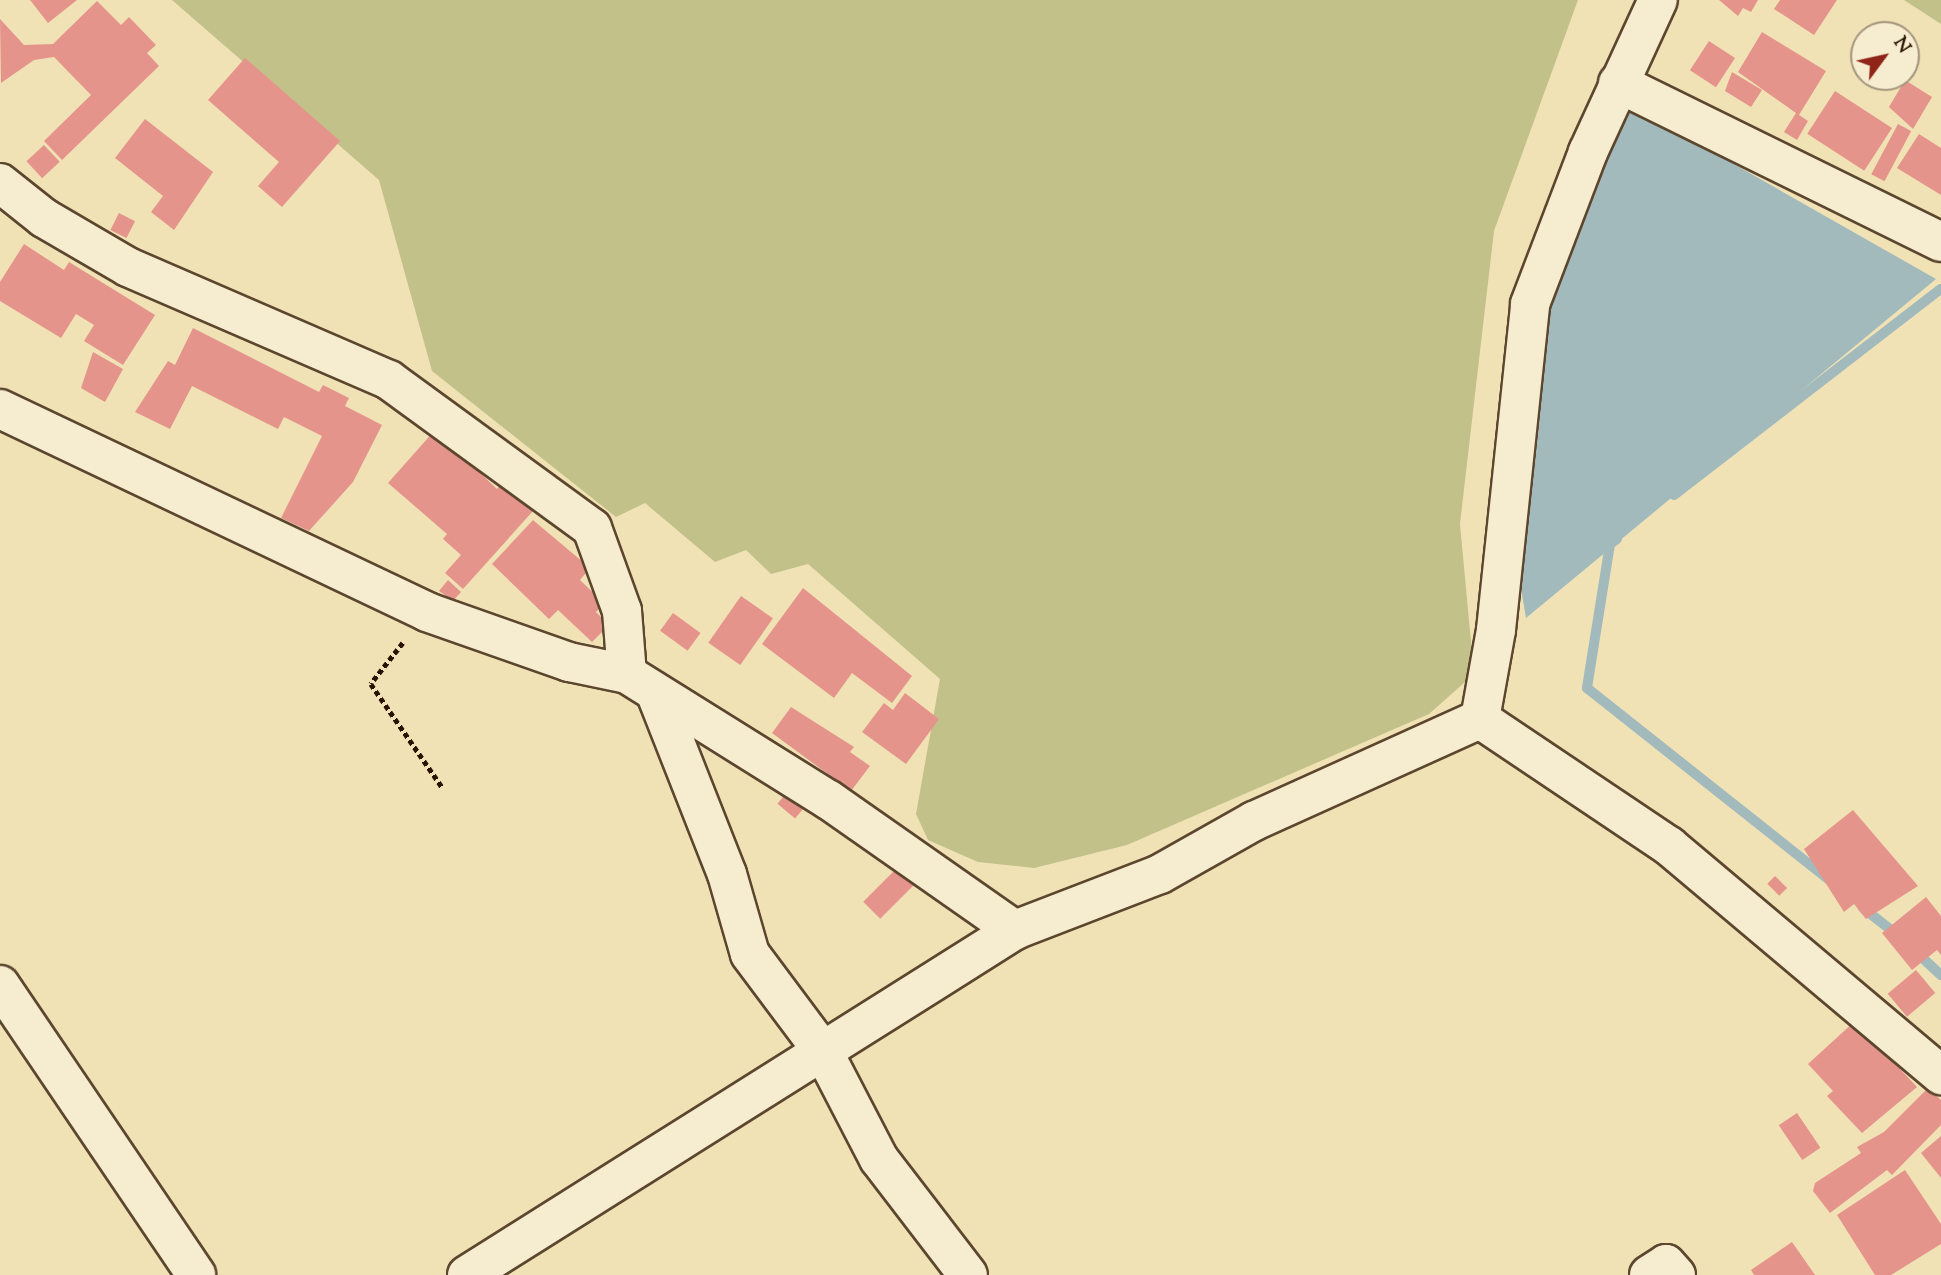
<!DOCTYPE html>
<html>
<head>
<meta charset="utf-8">
<style>
	body { margin:0 }
	#map { position:relative; width:1941px; height:1275px; overflow:hidden; background:#f1e2b6; font-family:"Sorts Mill Goudy",serif }
	div>[style] { position:absolute }
	[style*='--x'] { left:calc(var(--x)*1px); top:calc(var(--y)*1px); width:calc(var(--w)*1px); rotate:calc(var(--a)*1deg) }
	.green>* { inset:0; background:#c1c189 }
	.water>* { inset:0; background:#a2babb }
	.stream>* { height:10px; margin:-5px; padding:0 5px; transform-origin:5px; border-radius:5px; background:#a2babb }
	.building>* { inset:0; background:#e4948a; transform-origin:0 0 }
	.path>* { height:4.5px; margin-top:-2.25px; transform-origin:0; background:repeating-linear-gradient(90deg,#2a1200 0 5px,transparent 0 8.5px) }
	.roads { filter:drop-shadow(2px 0 #5c462e) drop-shadow(-2px 0 #5c462e) drop-shadow(0 2px #5c462e) drop-shadow(0 -2px #5c462e) }
	.minor>* { height:38px; margin:-19px; padding:0 19px; transform-origin:19px; border-radius:19px; background:#f6ecd0 }
	span { translate:-50% -50%; white-space:nowrap; text-align:center; line-height:1.15; -webkit-text-stroke:6px #f6ecd0; paint-order:stroke }
	.north { position:absolute; left:1850px; top:21px; width:70px; height:70px; box-sizing:border-box; background:#f6ecd0; border:2px solid #a4957d; border-radius:50%; rotate:57deg; font-size:19px; font-weight:700; line-height:28px; text-align:center; color:#2a1200 }
	.north::after { content:''; display:block; margin:auto; width:24px; height:32px; background:#8f2418; clip-path:polygon(50% 0,100% 100%,50% 72%,0 100%) }
</style>
</head>
<body>
<div id="map">
	<div class="green">
		<i style="clip-path:polygon(172px 0,1578px 0,1494px 231px,1460px 524px,1474px 674px,1429px 714px,1127px 845px,1034px 868px,978px 862px,928px 840px,916px 814px,940px 679px,808px 564px,771px 574px,746px 550px,715px 562px,645px 503px,616px 517px,432px 371px,379px 180px)"></i>
		<i style="clip-path:polygon(1904px 0,1941px 0,1941px 24px)"></i>
	</div>
	<div class="water">
		<i style="clip-path:polygon(1623px 101px,1936px 279px,1526px 618px,1513px 542px,1545px 294px)"></i>
	</div>
	<div class="stream">
		<i style="--x:1674;--y:495;--w:337;--a:-37.7"></i>
		<i style="--x:1617;--y:539;--w:9;--a:144"></i>
		<i style="--x:1610;--y:544;--w:146;--a:99.1"></i>
		<i style="--x:1587;--y:688;--w:309;--a:38.4"></i>
		<i style="--x:1863;--y:908;--w:47;--a:38.1"></i>
		<i style="--x:1914;--y:950;--w:37;--a:43"></i>
	</div>
	<div class="building">
		<i style="clip-path:polygon(30px 0,77px 0,48px 23px)"></i>
		<i style="clip-path:polygon(1719px 0,1758px 0,1751px 12px,1743px 8px,1738px 16px)"></i>
		<i style="clip-path:polygon(1780px 0,1837px 0,1814px 35px,1774px 9px)"></i>
		<i style="clip-path:polygon(97px 1px,121px 25px,129px 17px,156px 45px,147px 53px,159px 66px,62px 160px,44px 141px,91px 95px,54px 57px,34px 60px,1px 83px,0 19px,24px 45px,53px 44px)"></i>
		<i style="clip-path:polygon(1762px 32px,1826px 71px,1799px 115px,1808px 121px,1797px 140px,1784px 132px,1796px 113px,1738px 72px)"></i>
		<i style="left:1709px;top:41px;width:31px;height:35px;rotate:33deg"></i>
		<i style="clip-path:polygon(245px 58px,340px 141px,282px 207px,258px 186px,279px 162px,208px 100px)"></i>
		<i style="clip-path:polygon(1732px 72px,1762px 90px,1751px 107px,1725px 91px)"></i>
		<i style="clip-path:polygon(1905px 80px,1932px 97px,1913px 129px,1889px 107px)"></i>
		<i style="left:1835px;top:91px;width:68px;height:51px;rotate:33deg"></i>
		<i style="clip-path:polygon(145px 119px,213px 172px,174px 230px,151px 212px,163px 196px,115px 158px)"></i>
		<i style="left:1898px;top:124px;width:15px;height:57px;rotate:28deg"></i>
		<i style="clip-path:polygon(1919px 134px,1941px 148px,1941px 195px,1897px 168px)"></i>
		<i style="left:44px;top:145px;width:23px;height:24px;rotate:47deg"></i>
		<i style="left:119px;top:213px;width:18px;height:19px;rotate:27deg"></i>
		<i style="clip-path:polygon(24px 244px,64px 270px,69px 262px,155px 315px,123px 365px,84px 341px,94px 325px,76px 314px,61px 338px,0 301px,0 282px)"></i>
		<i style="clip-path:polygon(193px 328px,319px 392px,323px 385px,349px 398px,345px 406px,382px 425px,353px 482px,309px 531px,281px 518px,322px 436px,284px 417px,278px 429px,192px 386px,170px 429px,135px 412px,168px 361px,175px 365px)"></i>
		<i style="clip-path:polygon(93px 352px,123px 369px,105px 402px,81px 388px)"></i>
		<i style="clip-path:polygon(435px 430px,497px 489px,501px 484px,533px 511px,463px 589px,445px 573px,461px 555px,443px 539px,447px 534px,388px 483px)"></i>
		<i style="clip-path:polygon(533px 520px,590px 568px,580px 580px,604px 603px,596px 612px,609px 625px,592px 642px,558px 610px,549px 619px,492px 564px)"></i>
		<i style="clip-path:polygon(448px 580px,461px 592px,453px 601px,439px 591px)"></i>
		<i style="clip-path:polygon(803px 588px,912px 676px,892px 703px,852px 673px,834px 698px,762px 644px)"></i>
		<i style="left:741px;top:596px;width:39px;height:57px;rotate:35deg"></i>
		<i style="left:673px;top:613px;width:34px;height:22px;rotate:36deg"></i>
		<i style="clip-path:polygon(905px 693px,939px 719px,906px 764px,862px 732px,884px 703px,893px 710px)"></i>
		<i style="clip-path:polygon(791px 707px,854px 747px,850px 752px,870px 766px,851px 791px,772px 733px)"></i>
		<i style="left:789px;top:790px;width:23px;height:18px;rotate:40deg"></i>
		<i style="clip-path:polygon(1853px 810px,1918px 886px,1866px 919px,1854px 904px,1844px 912px,1804px 849px)"></i>
		<i style="left:900px;top:865px;width:24px;height:52px;rotate:45deg"></i>
		<i style="left:1775px;top:876px;width:17px;height:11px;rotate:45deg"></i>
		<i style="clip-path:polygon(1926px 897px,1941px 916px,1941px 955px,1937px 950px,1912px 970px,1882px 933px)"></i>
		<i style="left:1916px;top:970px;width:30px;height:37px;rotate:50deg"></i>
		<i style="clip-path:polygon(1855px 1021px,1917px 1087px,1862px 1133px,1827px 1096px,1833px 1091px,1808px 1064px)"></i>
		<i style="clip-path:polygon(1928px 1088px,1941px 1100px,1941px 1125px,1892px 1175px,1887px 1170px,1830px 1213px,1813px 1191px,1815px 1183px,1861px 1153px,1857px 1147px,1884px 1132px)"></i>
		<i style="left:1797px;top:1113px;width:42px;height:22px;rotate:56deg"></i>
		<i style="clip-path:polygon(1941px 1136px,1941px 1178px,1921px 1153px)"></i>
		<i style="clip-path:polygon(1905px 1170px,1941px 1224px,1941px 1244px,1891px 1275px,1875px 1275px,1837px 1215px)"></i>
		<i style="clip-path:polygon(1792px 1242px,1815px 1275px,1754px 1275px,1751px 1270px)"></i>
	</div>
	<div class="path">
		<i style="--x:403;--y:643;--w:52;--a:128"></i>
		<i style="--x:371;--y:684;--w:125;--a:55.4"></i>
	</div>
	<div class="roads">
		<div class="minor">
			<i style="--x:1618;--y:83;--w:360;--a:26.2"></i>
			<i style="--x:0;--y:183;--w:56;--a:38.5"></i>
			<i style="--x:44;--y:218;--w:97;--a:30.3"></i>
			<i style="--x:128;--y:267;--w:284;--a:23.4"></i>
			<i style="--x:389;--y:380;--w:251;--a:36.1"></i>
			<i style="--x:592;--y:528;--w:88;--a:70.1"></i>
			<i style="--x:622;--y:611;--w:63;--a:85.5"></i>
			<i style="--x:0;--y:409;--w:473;--a:25.4"></i>
			<i style="--x:427;--y:612;--w:151;--a:19.4"></i>
			<i style="--x:569;--y:662;--w:59;--a:11.7"></i>
			<i style="--x:627;--y:674;--w:238;--a:32"></i>
			<i style="--x:829;--y:800;--w:227;--a:35"></i>
			<i style="--x:656;--y:694;--w:193;--a:68.5"></i>
			<i style="--x:727;--y:874;--w:83;--a:74"></i>
			<i style="--x:750;--y:954;--w:124;--a:53.2"></i>
			<i style="--x:824;--y:1053;--w:119;--a:62.6"></i>
			<i style="--x:879;--y:1159;--w:146;--a:52.5"></i>
			<i style="--x:1480;--y:719;--w:90;--a:-79.8"></i>
			<i style="--x:1496;--y:630;--w:328;--a:-84"></i>
			<i style="--x:1530;--y:304;--w:163;--a:-69.1"></i>
			<i style="--x:1588;--y:152;--w:167;--a:-65.3"></i>
			<i style="--x:1480;--y:719;--w:228;--a:33.9"></i>
			<i style="--x:1669;--y:846;--w:356;--a:40.1"></i>
			<i style="--x:0;--y:985;--w:350;--a:55.9"></i>
			<i style="--x:467;--y:1275;--w:648;--a:-32.19"></i>
			<i style="--x:1015;--y:930;--w:155;--a:-21.1"></i>
			<i style="--x:1160;--y:874;--w:108;--a:-29.4"></i>
			<i style="--x:1254;--y:821;--w:248;--a:-24.3"></i>
			<i style="--x:1649;--y:1275;--w:20;--a:-33"></i>
			<i style="--x:1666;--y:1264;--w:15;--a:48"></i>
		</div>
	</div>
	<div class="north">N</div>
</div>
</body>
</html>
